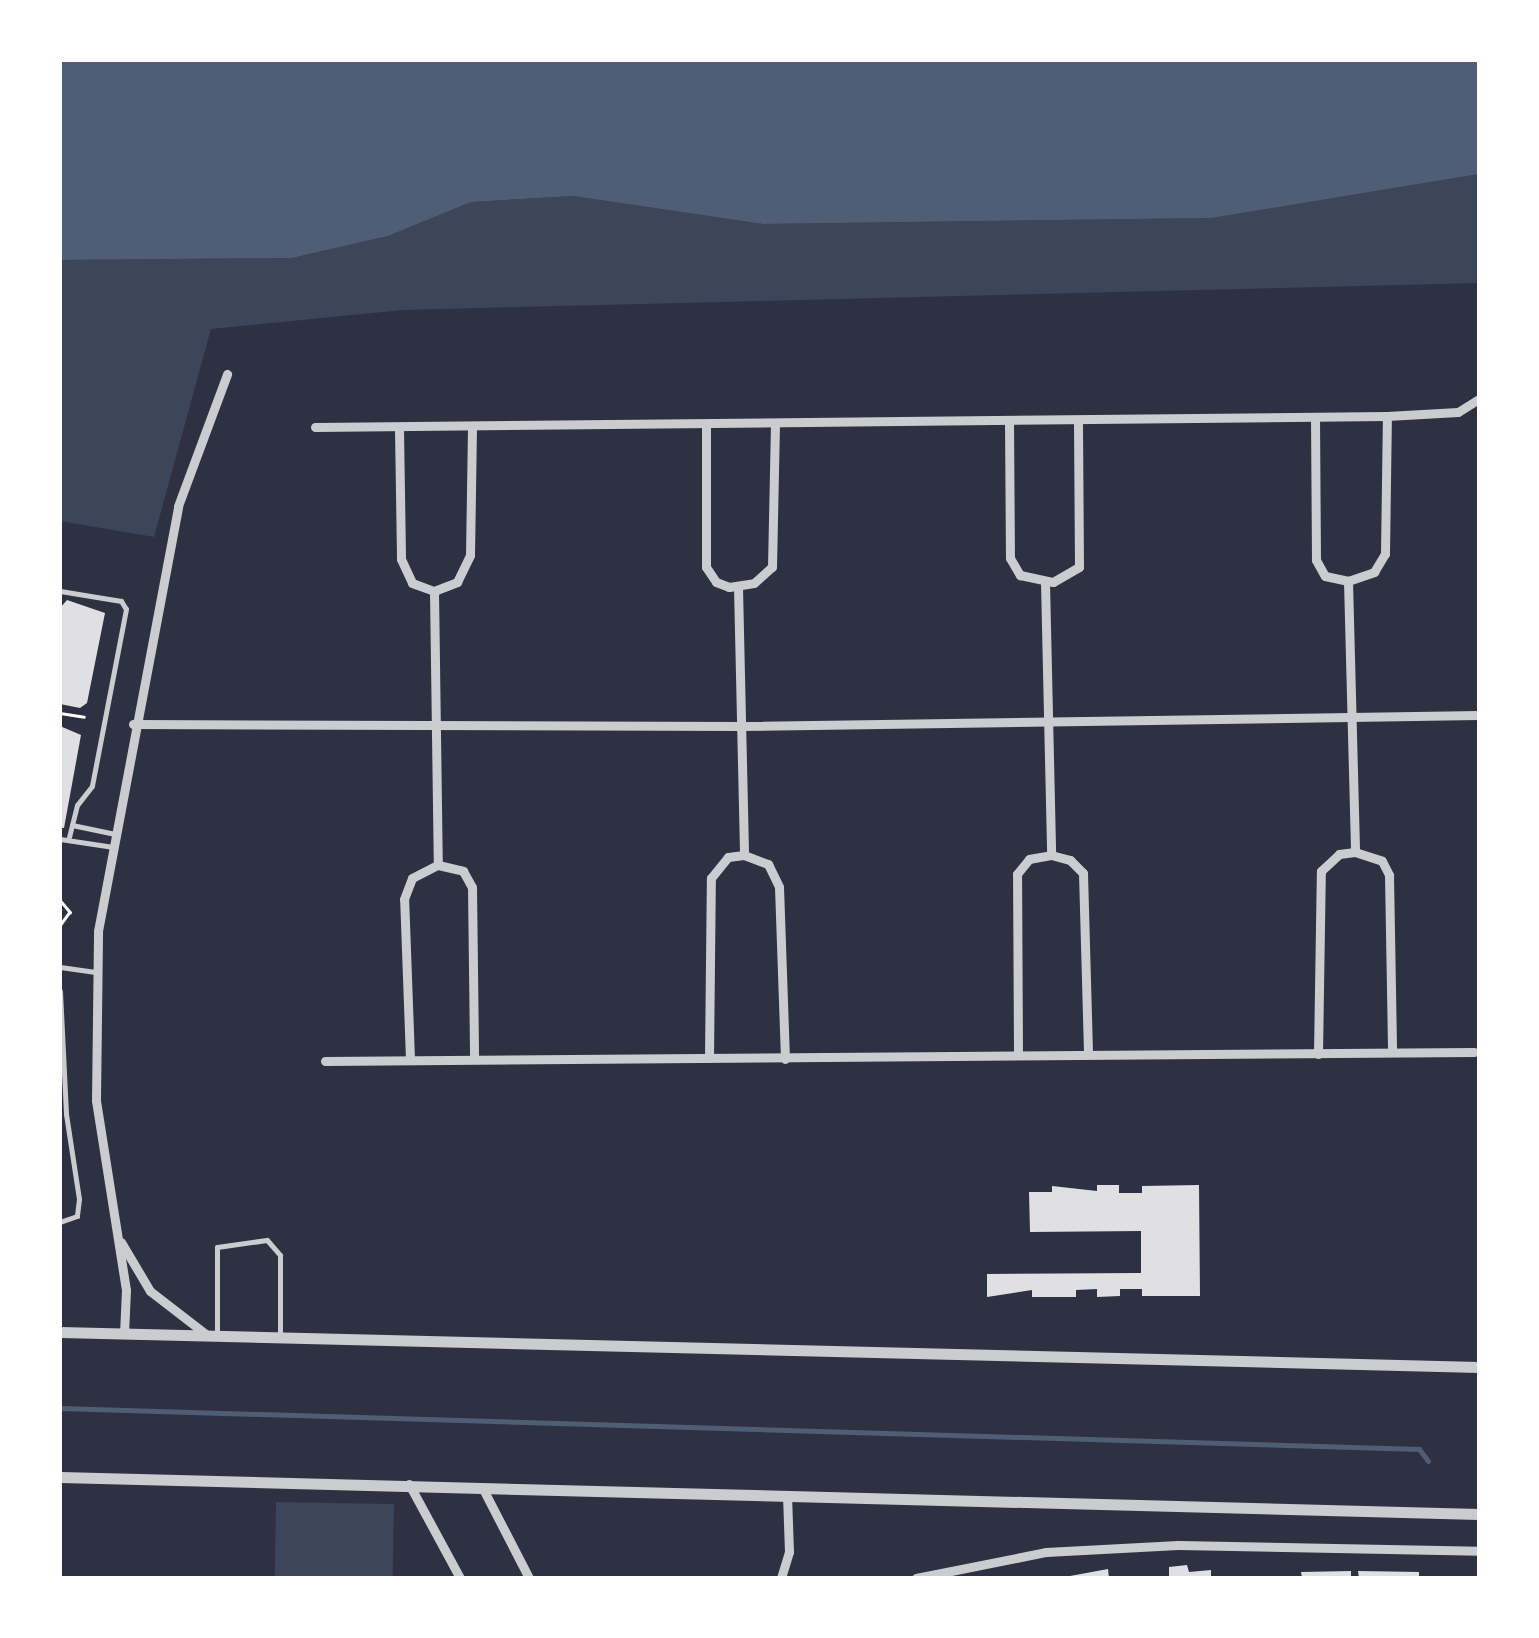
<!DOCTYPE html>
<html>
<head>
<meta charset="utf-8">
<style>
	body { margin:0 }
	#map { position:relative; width:1539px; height:1638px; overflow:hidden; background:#2d3142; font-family:"Space Grotesk",sans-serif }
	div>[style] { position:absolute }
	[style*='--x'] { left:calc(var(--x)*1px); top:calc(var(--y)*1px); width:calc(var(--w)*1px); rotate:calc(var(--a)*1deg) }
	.green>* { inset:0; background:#3c4559; transform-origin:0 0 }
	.water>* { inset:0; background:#4f5d75 }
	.stream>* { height:5px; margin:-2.5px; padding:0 2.5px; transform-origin:2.5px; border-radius:2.5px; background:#4f5d75 }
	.building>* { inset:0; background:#e0e0e3 }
	.path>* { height:2.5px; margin:-1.25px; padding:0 1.25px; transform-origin:1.25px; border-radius:1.25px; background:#fff }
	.service>* { height:5px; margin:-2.5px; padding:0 2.5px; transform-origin:2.5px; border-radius:2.5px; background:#caccd0 }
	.minor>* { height:9px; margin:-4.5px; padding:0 4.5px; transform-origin:4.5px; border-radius:4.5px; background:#caccd0 }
	.tertiary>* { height:11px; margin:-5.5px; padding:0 5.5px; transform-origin:5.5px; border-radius:5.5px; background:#caccd0 }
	span { translate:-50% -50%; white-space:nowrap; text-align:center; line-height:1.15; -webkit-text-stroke:9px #fff; paint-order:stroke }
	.frame { position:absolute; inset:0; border:62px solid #fff; pointer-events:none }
</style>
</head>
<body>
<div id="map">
	<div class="green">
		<i style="clip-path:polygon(1479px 174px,1479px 283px,403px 310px,211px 329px,154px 537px,60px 521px,60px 260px,292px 258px,388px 236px,471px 202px,573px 196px,763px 224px,1212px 218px)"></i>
		<i style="left:276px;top:1502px;width:118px;height:76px;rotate:1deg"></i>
	</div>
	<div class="water">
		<i style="clip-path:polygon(60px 60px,1479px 60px,1479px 174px,1212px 218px,763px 224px,573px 196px,471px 202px,388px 236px,292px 258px,60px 260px)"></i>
	</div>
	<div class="stream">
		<i style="--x:60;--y:1408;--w:1360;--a:1.73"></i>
		<i style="--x:1419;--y:1449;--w:15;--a:53"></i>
	</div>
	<div class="building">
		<i style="clip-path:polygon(67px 600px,105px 613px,87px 703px,80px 708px,60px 704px,60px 608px)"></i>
		<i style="clip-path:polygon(60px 726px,81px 735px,64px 828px,60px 828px)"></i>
		<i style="clip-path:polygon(1097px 1185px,1119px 1185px,1119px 1193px,1142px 1193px,1142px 1186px,1199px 1185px,1200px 1296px,1142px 1296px,1142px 1289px,1120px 1289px,1120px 1296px,1097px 1297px,1097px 1289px,1076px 1290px,1076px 1297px,1032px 1297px,1032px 1290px,987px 1297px,987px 1274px,1141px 1273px,1141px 1231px,1030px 1232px,1029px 1192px,1052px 1192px,1052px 1186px,1097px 1191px)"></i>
		<i style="clip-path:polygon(1187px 1565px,1189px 1572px,1211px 1570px,1211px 1578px,1169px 1578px,1169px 1567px)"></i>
		<i style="clip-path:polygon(1108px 1569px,1109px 1578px,1070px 1578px,1070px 1576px)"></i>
		<i style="clip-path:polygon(1351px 1571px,1351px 1578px,1302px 1578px,1301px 1572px)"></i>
		<i style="clip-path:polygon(1358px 1571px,1419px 1572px,1419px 1578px,1359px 1578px)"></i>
	</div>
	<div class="path">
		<i style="--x:60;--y:713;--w:24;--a:9"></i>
		<i style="--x:60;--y:900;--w:16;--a:50"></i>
		<i style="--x:70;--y:912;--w:17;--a:126"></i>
	</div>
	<div class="service">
		<i style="--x:60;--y:591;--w:62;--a:9.3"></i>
		<i style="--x:121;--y:601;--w:9;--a:58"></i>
		<i style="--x:126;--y:609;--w:180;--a:100.9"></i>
		<i style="--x:92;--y:786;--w:24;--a:128"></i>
		<i style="--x:77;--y:805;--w:33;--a:104"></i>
		<i style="--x:72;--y:825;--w:44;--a:11.8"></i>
		<i style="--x:60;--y:839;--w:54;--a:8.6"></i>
		<i style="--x:60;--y:967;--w:34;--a:8"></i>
		<i style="--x:60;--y:991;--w:123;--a:87.2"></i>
		<i style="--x:66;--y:1114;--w:86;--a:81.3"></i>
		<i style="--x:79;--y:1199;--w:17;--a:97"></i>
		<i style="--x:77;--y:1216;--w:18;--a:161"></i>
		<i style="--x:217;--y:1333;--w:86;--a:-90"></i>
		<i style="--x:217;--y:1247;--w:50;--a:-8"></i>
		<i style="--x:267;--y:1240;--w:20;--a:49"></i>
		<i style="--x:280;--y:1255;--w:79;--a:90"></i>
	</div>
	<div class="minor">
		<i style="--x:1315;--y:417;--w:143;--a:89.6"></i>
		<i style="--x:1316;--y:560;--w:18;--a:61"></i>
		<i style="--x:1325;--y:576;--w:24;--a:12"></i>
		<i style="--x:1348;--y:581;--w:28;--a:-19"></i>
		<i style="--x:1374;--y:572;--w:21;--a:-59"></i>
		<i style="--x:1385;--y:554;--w:138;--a:-89.2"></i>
		<i style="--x:1009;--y:420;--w:138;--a:89.6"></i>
		<i style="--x:1010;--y:558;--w:20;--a:60"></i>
		<i style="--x:1020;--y:575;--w:34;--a:12"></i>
		<i style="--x:1053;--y:582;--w:30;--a:-30"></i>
		<i style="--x:1079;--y:567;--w:147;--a:-90.4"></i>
		<i style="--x:706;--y:424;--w:143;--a:90"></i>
		<i style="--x:706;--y:567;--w:18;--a:56"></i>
		<i style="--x:716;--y:582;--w:14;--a:21"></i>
		<i style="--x:729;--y:587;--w:25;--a:-9"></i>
		<i style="--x:754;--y:583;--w:24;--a:-42"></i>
		<i style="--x:772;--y:567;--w:143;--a:-88.8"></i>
		<i style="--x:315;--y:427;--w:1072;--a:-0.59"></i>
		<i style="--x:1387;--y:416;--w:71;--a:-3.2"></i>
		<i style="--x:1458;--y:412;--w:25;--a:-32"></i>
		<i style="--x:399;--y:429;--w:130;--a:89.1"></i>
		<i style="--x:401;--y:559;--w:26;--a:65"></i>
		<i style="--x:412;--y:583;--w:23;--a:20"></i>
		<i style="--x:434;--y:591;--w:25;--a:-21"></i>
		<i style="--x:457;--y:582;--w:30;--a:-64"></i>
		<i style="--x:470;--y:555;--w:126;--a:-89.1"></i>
		<i style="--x:1348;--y:581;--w:271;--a:88.5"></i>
		<i style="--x:1045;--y:582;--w:273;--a:88.7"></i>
		<i style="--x:738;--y:587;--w:268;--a:88.7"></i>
		<i style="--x:434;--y:591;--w:274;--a:89.2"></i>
		<i style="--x:133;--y:724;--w:608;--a:0.19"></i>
		<i style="--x:741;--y:726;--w:738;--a:-0.85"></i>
		<i style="--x:1018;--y:1054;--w:180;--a:-90.3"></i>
		<i style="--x:1017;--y:874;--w:19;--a:-51"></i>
		<i style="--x:1029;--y:859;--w:22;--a:-10"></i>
		<i style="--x:1051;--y:855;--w:20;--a:15"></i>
		<i style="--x:1070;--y:860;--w:18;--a:45"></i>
		<i style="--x:1083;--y:873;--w:179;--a:88.4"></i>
		<i style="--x:1318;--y:1054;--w:183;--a:-89.1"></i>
		<i style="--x:1321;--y:871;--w:25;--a:-43"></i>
		<i style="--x:1339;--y:854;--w:16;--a:-7"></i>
		<i style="--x:1355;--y:852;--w:28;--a:18"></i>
		<i style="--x:1382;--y:861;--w:16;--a:63"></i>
		<i style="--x:1389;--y:875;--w:177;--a:89"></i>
		<i style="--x:709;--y:1058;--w:180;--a:-89.4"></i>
		<i style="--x:711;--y:878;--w:27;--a:-51"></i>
		<i style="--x:728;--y:857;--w:16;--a:-7"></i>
		<i style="--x:744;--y:855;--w:26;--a:21"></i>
		<i style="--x:768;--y:864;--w:25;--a:64"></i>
		<i style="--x:779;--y:887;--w:172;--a:88"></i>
		<i style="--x:410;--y:1059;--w:160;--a:-92.1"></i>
		<i style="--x:404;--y:899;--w:22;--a:-69"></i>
		<i style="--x:412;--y:878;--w:29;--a:-27"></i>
		<i style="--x:438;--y:865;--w:26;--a:13"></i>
		<i style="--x:463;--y:871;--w:18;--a:61"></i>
		<i style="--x:472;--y:887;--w:172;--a:89.3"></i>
		<i style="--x:325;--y:1061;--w:1149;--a:-0.45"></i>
		<i style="--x:121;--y:1242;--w:57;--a:59.4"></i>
		<i style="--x:150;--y:1291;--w:72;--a:37.7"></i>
		<i style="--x:124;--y:1334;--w:44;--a:-87.4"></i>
		<i style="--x:126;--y:1290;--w:192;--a:-99"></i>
		<i style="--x:96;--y:1100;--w:169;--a:-89.3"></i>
		<i style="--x:98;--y:931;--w:432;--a:-79.3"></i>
		<i style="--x:178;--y:506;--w:141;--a:-69.6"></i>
		<i style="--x:409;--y:1484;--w:107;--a:61.5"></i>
		<i style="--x:482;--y:1487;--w:102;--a:62.7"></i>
		<i style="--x:781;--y:1578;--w:27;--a:-73"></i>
		<i style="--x:789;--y:1552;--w:57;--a:-92"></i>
		<i style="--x:916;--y:1578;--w:133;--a:-11.3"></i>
		<i style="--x:1046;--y:1552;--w:132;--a:-3"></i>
		<i style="--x:1178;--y:1545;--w:301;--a:1.1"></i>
	</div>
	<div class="tertiary">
		<i style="--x:60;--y:1332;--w:1419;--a:1.41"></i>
		<i style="--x:60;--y:1477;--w:1419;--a:1.49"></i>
	</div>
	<div class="frame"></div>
</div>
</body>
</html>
